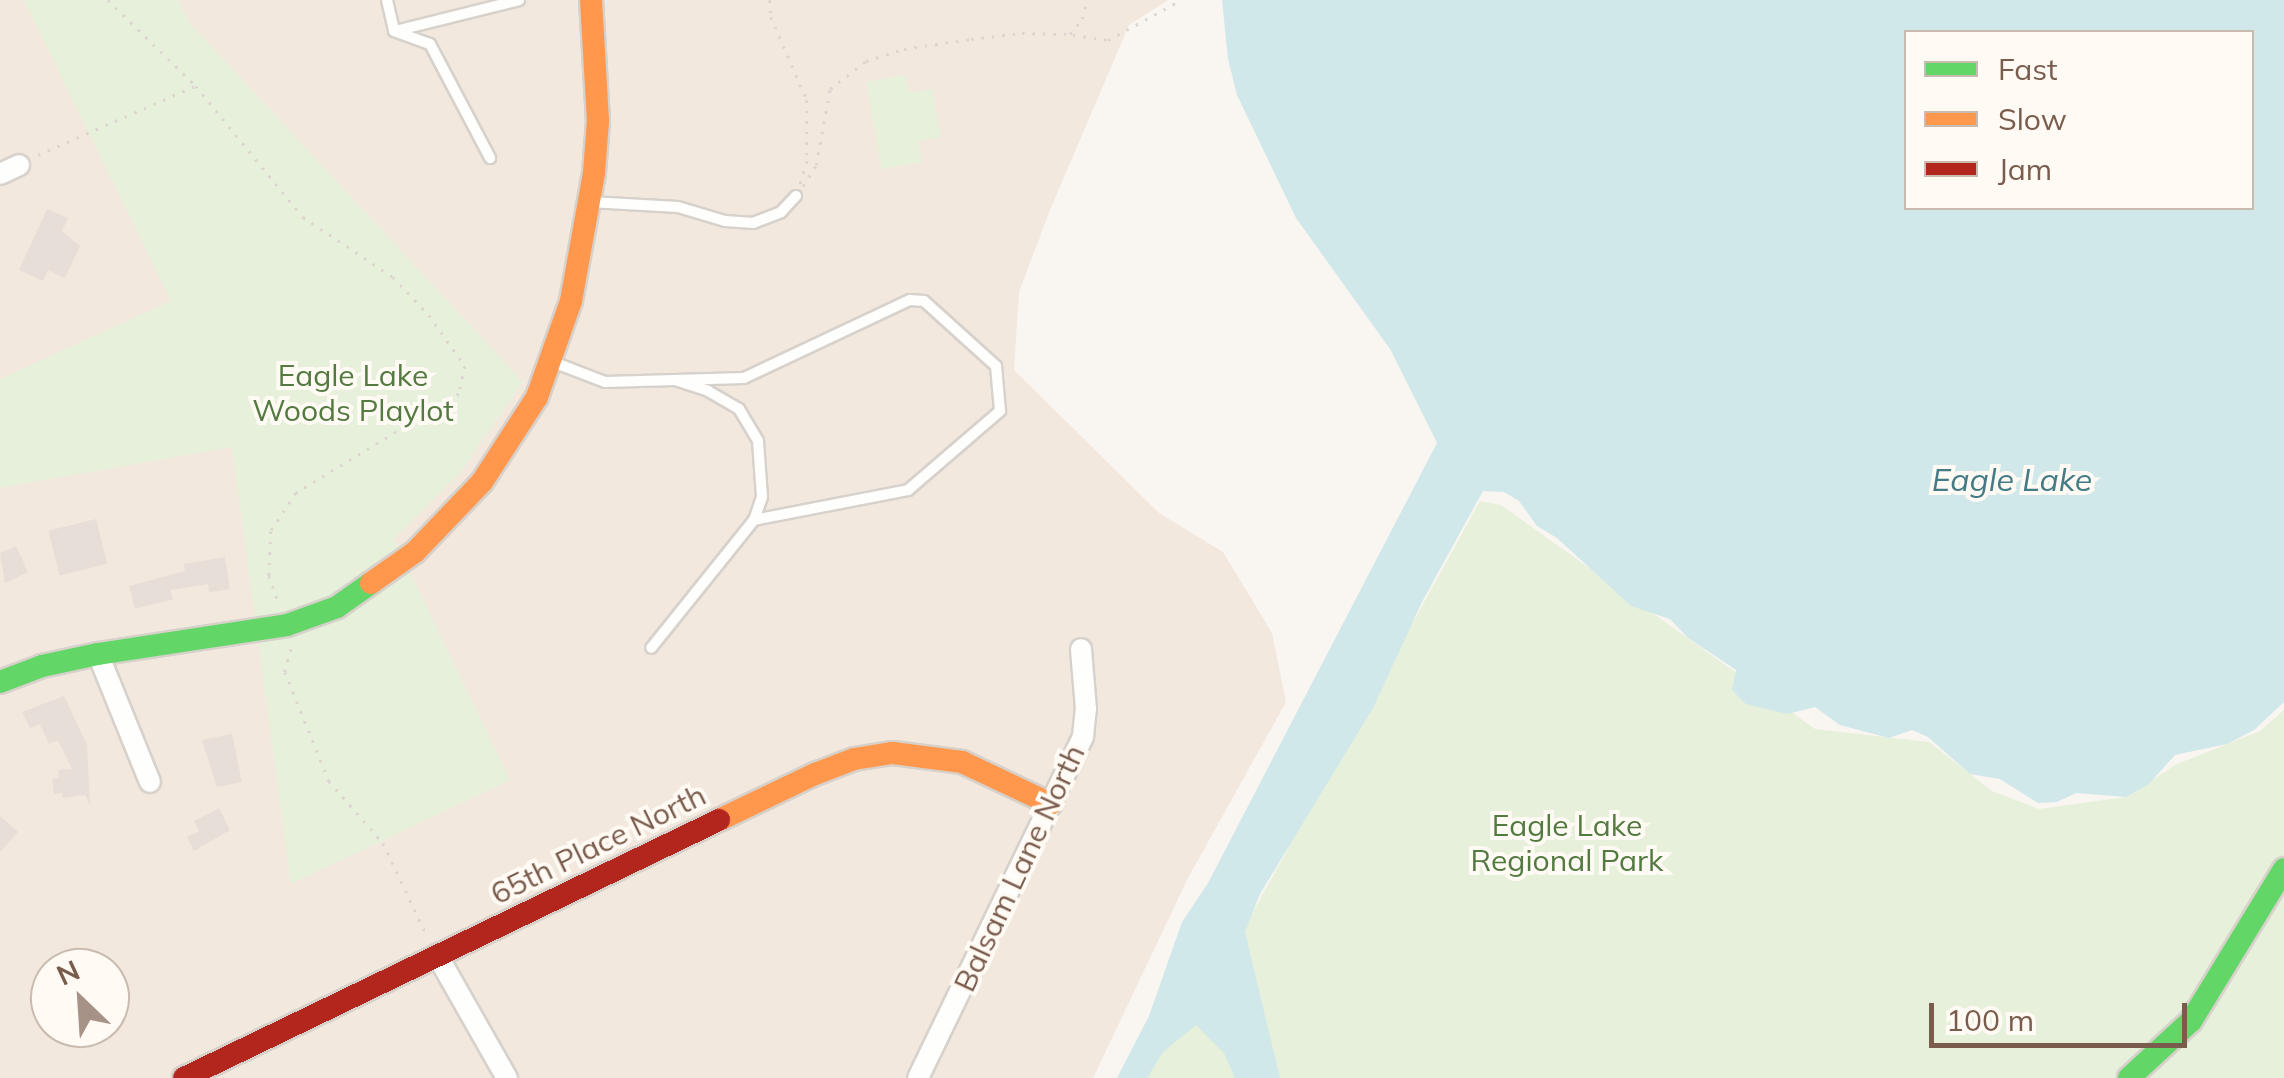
<!DOCTYPE html>
<html>
<head>
<meta charset="utf-8">
<style>
	body { margin:0 }
	#map { position:relative; width:2284px; height:1078px; overflow:hidden; background:#f9f5f0; font-family:Mulish,sans-serif }
	div>[style] { position:absolute }
	[style*='--x'] { left:calc(var(--x)*1px); top:calc(var(--y)*1px); width:calc(var(--w)*1px); rotate:calc(var(--a)*1deg) }
	.residential>* { inset:0; background:#f2e8de }
	.green>* { inset:0; background:#e7f0db }
	.water>* { inset:0; background:#d0e8ea }
	.building>* { inset:0; background:#e6ded7; transform-origin:0 0 }
	.path>* { height:2.5px; margin-top:-1.25px; transform-origin:0; background:repeating-linear-gradient(90deg,#dcd5d0 0 2.5px,transparent 0 10.5px) }
	.roads { filter:drop-shadow(2px 0 #d7d1cb) drop-shadow(-2px 0 #d7d1cb) drop-shadow(0 2px #d7d1cb) drop-shadow(0 -2px #d7d1cb) }
	.lane>* { height:10px; margin:-5px; padding:0 5px; transform-origin:5px; border-radius:5px; background:#fefefd }
	.street>* { height:20px; margin:-10px; padding:0 10px; transform-origin:10px; border-radius:10px; background:#fefefd }
	.fast>* { height:22px; margin:-11px; padding:0 11px; transform-origin:11px; border-radius:11px; background:#63d668 }
	.slow>* { height:22px; margin:-11px; padding:0 11px; transform-origin:11px; border-radius:11px; background:#ff974d }
	.jam>* { height:22px; margin:-11px; padding:0 11px; transform-origin:11px; border-radius:11px; background:#b3261e }
	span { translate:-50% -50%; white-space:nowrap; text-align:center; line-height:1.15; -webkit-text-stroke:8px #fffaf3; paint-order:stroke }
	.park-label { font-size:30px; color:#537a41 }
	.street-label { font-size:30px; color:#7a5c4d }
	.water-label { font-size:32px; color:#437c86; font-style:italic }
	.legend { position:absolute; left:1904px; top:30px; width:350px; height:180px; box-sizing:border-box; background:#fffaf3; border:2px solid #cabbb1; margin:0; padding:12px 18px; list-style:none; font-size:30px; color:#7a5c4d }
	.legend li { display:flex; align-items:center; gap:20px; height:50px }
	.legend b { width:50px; border:2px solid #cabbb1 }
	.north { position:absolute; left:30px; top:948px; width:100px; height:100px; box-sizing:border-box; background:#fffaf3; border:2px solid #cabbb1; border-radius:50%; rotate:335deg; font-size:28px; font-weight:700; line-height:40px; text-align:center; color:#7a5c4d }
	.north::after { content:''; display:block; margin:auto; width:35px; height:45px; background:#a69286; clip-path:polygon(50% 0,100% 100%,50% 72%,0 100%) }
	.scale { position:absolute; left:1929px; top:1003px; width:258px; height:45px; box-sizing:border-box; border:5px solid #7a5c4d; border-top:0; padding-left:12px; font-size:30px; line-height:35px; white-space:nowrap; color:#7a5c4d; -webkit-text-stroke:8px #fffaf3; paint-order:stroke }
</style>
</head>
<body>
<div id="map">
	<div class="residential">
		<i style="clip-path:polygon(evenodd,0 0,1168px 0,1129px 25px,1050px 210px,1019px 292px,1014px 370px,1159px 513px,1223px 552px,1272px 633px,1286px 702px,1188px 878px,1093px 1078px,0 1078px,0 0,50px 968px,110px 968px,110px 1028px,50px 1028px,50px 968px)"></i>
	</div>
	<div class="green">
		<i style="clip-path:polygon(24px 0,178px 0,189px 22px,523px 382px,460px 473px,394px 539px,510px 780px,291px 884px,232px 447px,0 488px,0 379px,171px 301px)"></i>
		<i style="clip-path:polygon(905px 75px,909px 93px,932px 89px,941px 137px,918px 141px,922px 162px,882px 169px,866px 82px)"></i>
		<i style="clip-path:polygon(1480px 501px,1501px 505px,1815px 729px,1929px 742px,1992px 791px,2039px 809px,2126px 797px,2177px 764px,2260px 731px,2284px 710px,2284px 1078px,1132px 1078px,1179px 994px,1253px 912px)"></i>
	</div>
	<div class="water">
		<i style="clip-path:polygon(evenodd,1222px 0,2284px 0,2284px 702px,2254px 730px,2227px 744px,2175px 755px,2149px 784px,2126px 797px,2076px 793px,2057px 802px,2038px 803px,2000px 779px,1970px 774px,1928px 737px,1912px 730px,1889px 738px,1840px 725px,1815px 707px,1787px 714px,1746px 704px,1732px 690px,1736px 670px,1688px 638px,1670px 619px,1631px 606px,1557px 538px,1537px 526px,1519px 501px,1504px 492px,1483px 491px,1423px 600px,1373px 708px,1260px 894px,1245px 932px,1280px 1078px,1235px 1078px,1224px 1053px,1196px 1025px,1163px 1052px,1147px 1078px,1117px 1078px,1149px 1016px,1182px 922px,1208px 883px,1437px 443px,1390px 349px,1296px 218px,1237px 95px,1228px 59px,1222px 0,1906px 32px,2252px 32px,2252px 208px,1906px 208px,1906px 32px)"></i>
	</div>
	<div class="building">
		<i style="clip-path:polygon(47px 209px,68px 218px,62px 231px,80px 246px,65px 278px,48px 270px,43px 281px,19px 270px)"></i>
		<i style="left:96px;top:519px;width:46px;height:49px;rotate:76deg"></i>
		<i style="clip-path:polygon(16px 546px,28px 572px,5px 583px,0 553px)"></i>
		<i style="clip-path:polygon(225px 557px,230px 589px,209px 592px,208px 584px,170px 590px,173px 599px,135px 609px,129px 586px,185px 571px,184px 564px)"></i>
		<i style="clip-path:polygon(64px 696px,87px 745px,90px 805px,85px 795px,62px 798px,62px 793px,54px 794px,52px 779px,59px 778px,58px 770px,72px 769px,58px 740px,49px 744px,40px 724px,30px 728px,22px 712px)"></i>
		<i style="clip-path:polygon(232px 734px,242px 782px,217px 787px,202px 740px)"></i>
		<i style="clip-path:polygon(219px 808px,230px 830px,194px 851px,187px 837px,199px 831px,194px 821px)"></i>
		<i style="clip-path:polygon(0 816px,18px 832px,0 852px)"></i>
	</div>
	<div class="path">
		<i style="--x:108;--y:0;--w:123;--a:44.3"></i>
		<i style="--x:196;--y:86;--w:169;--a:50.8"></i>
		<i style="--x:303;--y:217;--w:108;--a:33.7"></i>
		<i style="--x:393;--y:277;--w:52;--a:46.5"></i>
		<i style="--x:429;--y:315;--w:62;--a:54.8"></i>
		<i style="--x:465;--y:366;--w:29;--a:102"></i>
		<i style="--x:459;--y:394;--w:191;--a:148.7"></i>
		<i style="--x:296;--y:493;--w:45;--a:123.3"></i>
		<i style="--x:271;--y:531;--w:45;--a:92.5"></i>
		<i style="--x:269;--y:576;--w:29;--a:70"></i>
		<i style="--x:770;--y:0;--w:17;--a:87"></i>
		<i style="--x:771;--y:17;--w:90;--a:66.6"></i>
		<i style="--x:807;--y:100;--w:61;--a:90"></i>
		<i style="--x:807;--y:161;--w:25;--a:106"></i>
		<i style="--x:1073;--y:35;--w:35;--a:8"></i>
		<i style="--x:1108;--y:40;--w:83;--a:-28.7"></i>
		<i style="--x:38;--y:155;--w:171;--a:-23.7"></i>
		<i style="--x:803;--y:186;--w:25;--a:-58"></i>
		<i style="--x:816;--y:165;--w:77;--a:-79.6"></i>
		<i style="--x:830;--y:89;--w:46;--a:-37.9"></i>
		<i style="--x:866;--y:61;--w:40;--a:-18"></i>
		<i style="--x:904;--y:49;--w:68;--a:-8.5"></i>
		<i style="--x:971;--y:39;--w:51;--a:-6.7"></i>
		<i style="--x:1022;--y:33;--w:48;--a:1.2"></i>
		<i style="--x:1070;--y:34;--w:19;--a:-51"></i>
		<i style="--x:1082;--y:19;--w:20;--a:-75"></i>
		<i style="--x:291;--y:649;--w:24;--a:105"></i>
		<i style="--x:285;--y:672;--w:118;--a:68"></i>
		<i style="--x:329;--y:781;--w:82;--a:48.9"></i>
		<i style="--x:383;--y:843;--w:103;--a:64.7"></i>
	</div>
	<div class="roads">
		<div class="lane">
			<i style="--x:387;--y:0;--w:32;--a:77"></i>
			<i style="--x:394;--y:31;--w:38;--a:20"></i>
			<i style="--x:430;--y:44;--w:129;--a:62.2"></i>
			<i style="--x:395;--y:31;--w:128;--a:-14"></i>
			<i style="--x:590;--y:202;--w:88;--a:3.3"></i>
			<i style="--x:678;--y:207;--w:49;--a:16.6"></i>
			<i style="--x:725;--y:221;--w:28;--a:4"></i>
			<i style="--x:753;--y:223;--w:30;--a:-21"></i>
			<i style="--x:781;--y:212;--w:22;--a:-47"></i>
			<i style="--x:553;--y:362;--w:56;--a:21"></i>
			<i style="--x:605;--y:382;--w:70;--a:-1.6"></i>
			<i style="--x:675;--y:380;--w:35;--a:18"></i>
			<i style="--x:708;--y:391;--w:36;--a:30"></i>
			<i style="--x:739;--y:409;--w:37;--a:59"></i>
			<i style="--x:758;--y:441;--w:56;--a:85.9"></i>
			<i style="--x:762;--y:497;--w:24;--a:109"></i>
			<i style="--x:754;--y:520;--w:164;--a:128.8"></i>
			<i style="--x:675;--y:380;--w:69;--a:-1.7"></i>
			<i style="--x:744;--y:378;--w:183;--a:-25.2"></i>
			<i style="--x:910;--y:300;--w:14;--a:4"></i>
			<i style="--x:924;--y:301;--w:97;--a:42.1"></i>
			<i style="--x:996;--y:366;--w:45;--a:84.9"></i>
			<i style="--x:1000;--y:411;--w:121;--a:139.3"></i>
			<i style="--x:908;--y:490;--w:157;--a:169"></i>
		</div>
		<div class="street">
			<i style="--x:0;--y:174;--w:21;--a:-25"></i>
			<i style="--x:98;--y:654;--w:138;--a:67.9"></i>
			<i style="--x:437;--y:955;--w:142;--a:60.4"></i>
			<i style="--x:918;--y:1078;--w:380;--a:-64.2"></i>
			<i style="--x:1083;--y:736;--w:27;--a:-84"></i>
			<i style="--x:1086;--y:709;--w:60;--a:-94.8"></i>
		</div>
		<div class="fast">
			<i style="--x:0;--y:682;--w:45;--a:-20.9"></i>
			<i style="--x:42;--y:666;--w:57;--a:-12.1"></i>
			<i style="--x:98;--y:654;--w:191;--a:-8.7"></i>
			<i style="--x:287;--y:625;--w:53;--a:-19.8"></i>
			<i style="--x:337;--y:607;--w:42;--a:-35.2"></i>
			<i style="--x:2129;--y:1078;--w:84;--a:-42.6"></i>
			<i style="--x:2191;--y:1021;--w:178;--a:-58.5"></i>
		</div>
		<div class="slow">
			<i style="--x:371;--y:583;--w:54;--a:-35.2"></i>
			<i style="--x:415;--y:552;--w:97;--a:-46.3"></i>
			<i style="--x:482;--y:482;--w:101;--a:-57.1"></i>
			<i style="--x:537;--y:397;--w:102;--a:-70.5"></i>
			<i style="--x:571;--y:301;--w:130;--a:-79.8"></i>
			<i style="--x:594;--y:173;--w:52;--a:-85.6"></i>
			<i style="--x:598;--y:121;--w:121;--a:-93.3"></i>
			<i style="--x:719;--y:820;--w:106;--a:-25.6"></i>
			<i style="--x:815;--y:774;--w:42;--a:-21"></i>
			<i style="--x:854;--y:759;--w:39;--a:-9"></i>
			<i style="--x:893;--y:753;--w:70;--a:7.4"></i>
			<i style="--x:962;--y:762;--w:98;--a:25.3"></i>
		</div>
		<div class="jam">
			<i style="--x:184;--y:1078;--w:594;--a:-25.75"></i>
		</div>
	</div>
	<div class="park-label">
		<span style="left:353px;top:392px">Eagle Lake<br>Woods Playlot</span>
		<span style="left:1567px;top:842px">Eagle Lake<br>Regional Park</span>
	</div>
	<div class="street-label">
		<span style="left:598px;top:844px;rotate:-26deg">65th Place North</span>
		<span style="left:1019px;top:868px;rotate:-65deg">Balsam Lane North</span>
	</div>
	<div class="water-label">
		<span style="left:2012px;top:479px">Eagle Lake</span>
	</div>
	<ul class="legend">
	<li><b style="height:12px;background:#63d668"></b>Fast</li>
	<li><b style="height:12px;background:#ff974d"></b>Slow</li>
	<li><b style="height:12px;background:#b3261e"></b>Jam</li>
	</ul>
	<div class="north">N</div>
	<div class="scale">100 m</div>
</div>
</body>
</html>
